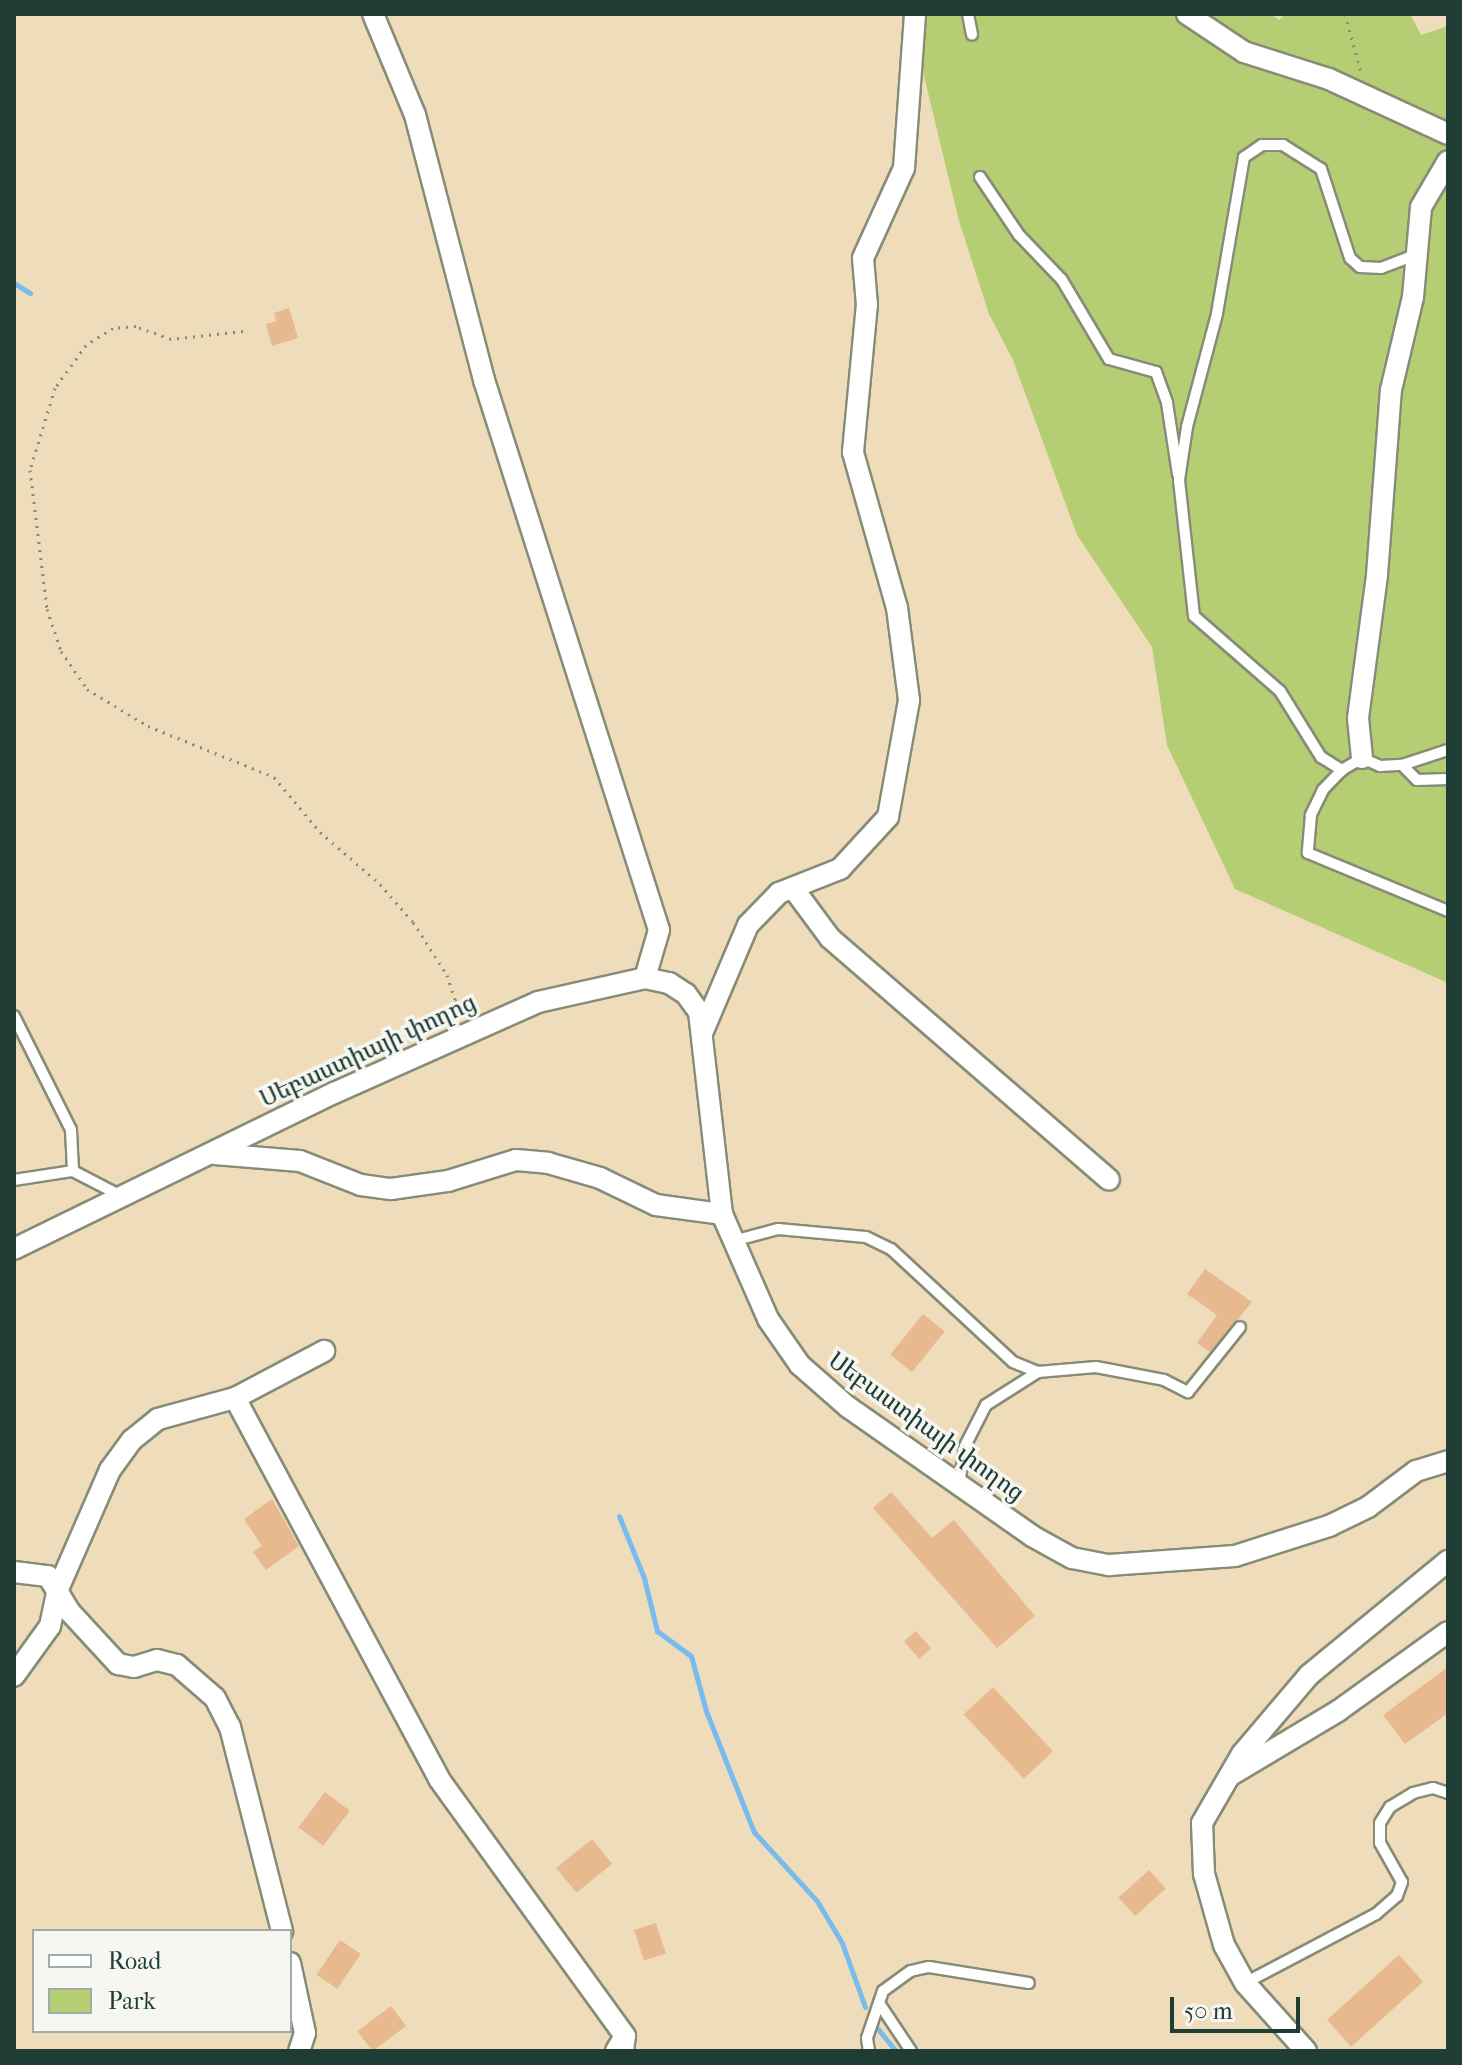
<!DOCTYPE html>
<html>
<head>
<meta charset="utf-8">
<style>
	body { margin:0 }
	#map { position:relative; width:1462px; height:2065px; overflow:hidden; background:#efdcba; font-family:"IM FELL French Canon","Noto Serif Armenian",serif }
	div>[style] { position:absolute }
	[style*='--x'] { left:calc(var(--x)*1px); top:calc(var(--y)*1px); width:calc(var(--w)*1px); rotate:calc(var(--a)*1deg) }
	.green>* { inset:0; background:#b6ce73 }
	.stream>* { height:5px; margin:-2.5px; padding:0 2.5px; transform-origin:2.5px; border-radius:2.5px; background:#78bbee }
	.building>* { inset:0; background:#e8b98f; transform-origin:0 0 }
	.path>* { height:3px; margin-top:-1.5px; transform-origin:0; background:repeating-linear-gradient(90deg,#878c77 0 2px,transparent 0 8px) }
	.roads { filter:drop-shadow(2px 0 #878c77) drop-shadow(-2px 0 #878c77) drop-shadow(0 2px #878c77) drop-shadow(0 -2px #878c77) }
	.lane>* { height:10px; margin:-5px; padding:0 5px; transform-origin:5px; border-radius:5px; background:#fff }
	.street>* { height:20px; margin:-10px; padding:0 10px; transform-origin:10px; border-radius:10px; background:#fff }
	span { translate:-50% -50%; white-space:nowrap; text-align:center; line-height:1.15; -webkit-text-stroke:7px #f6f6f2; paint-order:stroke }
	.street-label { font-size:24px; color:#1f3d34 }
	.frame { position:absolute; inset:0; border:16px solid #1f3d34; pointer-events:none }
	.legend { position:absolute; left:32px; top:1929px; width:260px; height:104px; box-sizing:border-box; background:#f6f6f2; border:2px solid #a0aca6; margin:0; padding:10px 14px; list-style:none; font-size:24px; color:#1f3d34 }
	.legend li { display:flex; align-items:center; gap:16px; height:40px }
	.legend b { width:40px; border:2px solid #a0aca6 }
	.scale { position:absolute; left:1170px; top:1997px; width:130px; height:36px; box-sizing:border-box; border:4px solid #1f3d34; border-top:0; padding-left:10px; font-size:24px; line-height:28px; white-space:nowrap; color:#1f3d34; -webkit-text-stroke:6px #f6f6f2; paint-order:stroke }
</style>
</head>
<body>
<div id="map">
	<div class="green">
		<i style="clip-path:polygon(909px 14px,1271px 14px,1279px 20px,1285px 14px,1410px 14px,1421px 35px,1448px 26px,1448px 983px,1235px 889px,1167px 745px,1152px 647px,1077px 535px,1013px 360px,989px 314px,959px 221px)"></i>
	</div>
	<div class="stream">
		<i style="--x:14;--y:283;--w:19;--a:32"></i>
		<i style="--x:619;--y:1516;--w:67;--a:68"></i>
		<i style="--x:644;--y:1578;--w:55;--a:76.2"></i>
		<i style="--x:657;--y:1631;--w:42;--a:36.3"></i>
		<i style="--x:691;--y:1656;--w:57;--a:74.7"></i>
		<i style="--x:706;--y:1711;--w:130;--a:68.4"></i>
		<i style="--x:754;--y:1832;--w:93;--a:47.6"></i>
		<i style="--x:817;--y:1901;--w:49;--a:59.2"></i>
		<i style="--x:842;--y:1943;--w:68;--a:70.2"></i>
		<i style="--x:878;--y:2029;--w:28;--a:51"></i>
	</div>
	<div class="building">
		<i style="clip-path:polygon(289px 308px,298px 338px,272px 346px,266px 324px,276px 321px,274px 313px)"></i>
		<i style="clip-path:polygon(1205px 1269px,1252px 1302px,1210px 1352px,1197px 1343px,1217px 1315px,1187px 1294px)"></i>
		<i style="left:923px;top:1314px;width:28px;height:52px;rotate:39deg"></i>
		<i style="clip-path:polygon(891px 1492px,932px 1538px,954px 1520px,1035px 1616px,997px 1648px,873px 1508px)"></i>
		<i style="clip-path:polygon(272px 1499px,299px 1546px,266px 1570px,253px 1552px,262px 1546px,244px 1519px)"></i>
		<i style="left:916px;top:1631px;width:23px;height:16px;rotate:49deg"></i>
		<i style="clip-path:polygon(1448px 1667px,1448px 1713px,1405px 1744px,1383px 1715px)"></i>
		<i style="left:993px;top:1687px;width:88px;height:40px;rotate:47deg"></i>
		<i style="left:325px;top:1792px;width:31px;height:44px;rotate:37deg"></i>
		<i style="left:592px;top:1839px;width:32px;height:46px;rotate:51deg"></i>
		<i style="left:1149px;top:1870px;width:25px;height:41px;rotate:48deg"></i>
		<i style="left:656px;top:1923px;width:32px;height:23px;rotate:72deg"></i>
		<i style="left:340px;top:1940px;width:25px;height:42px;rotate:34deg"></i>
		<i style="left:1399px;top:1955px;width:36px;height:97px;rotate:48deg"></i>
		<i style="left:391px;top:2006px;width:25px;height:42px;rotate:53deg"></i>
	</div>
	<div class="path">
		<i style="--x:1345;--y:14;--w:60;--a:74.6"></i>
		<i style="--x:243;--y:331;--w:72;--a:173.7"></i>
		<i style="--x:171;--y:339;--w:37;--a:-160"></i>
		<i style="--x:136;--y:326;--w:23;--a:175"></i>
		<i style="--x:113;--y:328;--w:32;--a:148"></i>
		<i style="--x:86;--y:345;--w:53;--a:125.8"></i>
		<i style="--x:55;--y:388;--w:86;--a:107"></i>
		<i style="--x:30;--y:470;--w:140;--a:83"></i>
		<i style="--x:47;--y:609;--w:44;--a:71.6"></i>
		<i style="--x:61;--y:651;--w:46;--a:55.6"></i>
		<i style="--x:87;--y:689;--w:71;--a:31.2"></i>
		<i style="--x:148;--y:726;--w:136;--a:22"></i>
		<i style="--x:274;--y:777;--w:72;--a:50.1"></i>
		<i style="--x:320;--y:832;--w:79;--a:40.9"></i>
		<i style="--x:380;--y:884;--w:50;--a:49"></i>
		<i style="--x:413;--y:922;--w:63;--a:57.3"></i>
		<i style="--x:447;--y:975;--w:26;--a:72"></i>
		<i style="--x:455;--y:1000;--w:20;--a:30"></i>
	</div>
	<div class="roads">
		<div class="lane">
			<i style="--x:968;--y:14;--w:21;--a:79"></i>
			<i style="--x:980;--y:177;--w:70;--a:56.1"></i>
			<i style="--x:1019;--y:235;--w:62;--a:46.3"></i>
			<i style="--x:1062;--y:280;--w:92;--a:59.3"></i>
			<i style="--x:1109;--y:359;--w:49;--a:15.5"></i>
			<i style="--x:1156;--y:372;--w:33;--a:70"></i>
			<i style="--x:1167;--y:403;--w:72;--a:81.2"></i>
			<i style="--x:1415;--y:255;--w:36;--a:159"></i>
			<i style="--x:1381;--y:268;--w:21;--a:-177"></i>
			<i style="--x:1360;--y:267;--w:13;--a:-138"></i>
			<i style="--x:1350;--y:258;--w:94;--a:-108"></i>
			<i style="--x:1321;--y:169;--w:45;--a:-147.7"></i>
			<i style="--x:1283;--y:145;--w:21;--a:180"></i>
			<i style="--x:1262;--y:145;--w:22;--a:146"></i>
			<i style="--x:1244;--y:157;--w:159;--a:99.8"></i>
			<i style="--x:1217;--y:314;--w:117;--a:104.9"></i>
			<i style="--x:1187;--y:427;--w:54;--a:98.6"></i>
			<i style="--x:1179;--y:480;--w:137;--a:83.7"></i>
			<i style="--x:1194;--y:616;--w:114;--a:41.1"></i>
			<i style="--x:1280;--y:691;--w:78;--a:58.2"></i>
			<i style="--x:1321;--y:757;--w:25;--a:32"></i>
			<i style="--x:1342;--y:770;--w:23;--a:-31"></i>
			<i style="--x:1362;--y:758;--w:20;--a:24"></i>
			<i style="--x:1380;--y:766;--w:22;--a:-3"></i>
			<i style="--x:1402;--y:765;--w:48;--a:-18.1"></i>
			<i style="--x:1402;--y:765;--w:21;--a:45"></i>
			<i style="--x:1417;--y:780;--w:31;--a:-2"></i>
			<i style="--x:1342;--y:770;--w:28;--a:134"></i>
			<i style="--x:1323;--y:790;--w:28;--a:116"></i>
			<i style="--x:1311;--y:815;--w:38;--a:95"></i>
			<i style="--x:1308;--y:853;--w:152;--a:22.5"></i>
			<i style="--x:14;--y:1016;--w:127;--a:63.4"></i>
			<i style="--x:71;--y:1130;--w:41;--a:87.2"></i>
			<i style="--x:14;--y:1180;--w:60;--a:-8.7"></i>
			<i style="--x:73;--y:1171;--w:54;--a:27.5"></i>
			<i style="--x:733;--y:1241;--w:47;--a:-14.9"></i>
			<i style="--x:778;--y:1229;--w:88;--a:5.2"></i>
			<i style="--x:866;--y:1237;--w:28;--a:26"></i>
			<i style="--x:891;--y:1249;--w:166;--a:42.8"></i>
			<i style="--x:1013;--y:1362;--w:27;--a:22"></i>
			<i style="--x:959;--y:1484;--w:38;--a:-81"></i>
			<i style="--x:965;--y:1446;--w:46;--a:-62.9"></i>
			<i style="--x:986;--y:1405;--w:62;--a:-32.4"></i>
			<i style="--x:1038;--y:1372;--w:58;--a:-4.9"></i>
			<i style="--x:1096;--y:1367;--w:69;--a:10.8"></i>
			<i style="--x:1164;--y:1380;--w:27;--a:27"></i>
			<i style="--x:1188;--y:1392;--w:83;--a:-51.3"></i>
			<i style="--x:1245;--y:1983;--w:148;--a:-27.8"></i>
			<i style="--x:1376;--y:1914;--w:28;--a:-41"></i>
			<i style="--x:1397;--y:1896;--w:15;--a:-70"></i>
			<i style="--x:1402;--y:1882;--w:45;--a:-119.4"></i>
			<i style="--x:1380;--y:1843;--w:20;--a:-90"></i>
			<i style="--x:1380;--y:1823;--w:19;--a:-58"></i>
			<i style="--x:1390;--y:1807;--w:27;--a:-31"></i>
			<i style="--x:1413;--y:1793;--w:21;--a:-14"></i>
			<i style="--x:1433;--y:1788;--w:16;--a:18"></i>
			<i style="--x:879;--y:2003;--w:58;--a:56.3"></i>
			<i style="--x:869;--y:2051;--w:13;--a:-99"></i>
			<i style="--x:867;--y:2038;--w:50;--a:-71.2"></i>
			<i style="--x:883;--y:1991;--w:34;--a:-36"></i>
			<i style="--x:911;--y:1971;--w:18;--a:-13"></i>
			<i style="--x:929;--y:1967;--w:101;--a:9.1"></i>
		</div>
		<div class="street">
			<i style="--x:373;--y:14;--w:109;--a:67.4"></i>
			<i style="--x:415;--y:115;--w:274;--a:75.4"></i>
			<i style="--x:484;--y:380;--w:577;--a:72.35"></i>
			<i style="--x:659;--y:930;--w:50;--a:106.3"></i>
			<i style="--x:1187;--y:14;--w:69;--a:33.7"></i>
			<i style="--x:1244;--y:52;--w:89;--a:17.6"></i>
			<i style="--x:1329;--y:79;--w:131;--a:24.8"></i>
			<i style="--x:1362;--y:758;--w:40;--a:-95.7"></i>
			<i style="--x:1358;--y:718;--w:144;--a:-82.4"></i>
			<i style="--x:1377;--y:575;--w:186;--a:-85.7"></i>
			<i style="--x:1391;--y:390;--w:96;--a:-76.7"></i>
			<i style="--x:1413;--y:297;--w:90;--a:-84.9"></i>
			<i style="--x:1421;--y:207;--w:53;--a:-59.6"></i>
			<i style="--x:793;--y:888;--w:62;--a:53.5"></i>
			<i style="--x:830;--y:938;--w:369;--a:40.9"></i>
			<i style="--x:703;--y:1031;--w:115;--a:-67"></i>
			<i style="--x:748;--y:925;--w:45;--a:-45.9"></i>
			<i style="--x:779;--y:893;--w:66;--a:-21.5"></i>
			<i style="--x:840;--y:869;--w:71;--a:-47.3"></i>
			<i style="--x:888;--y:817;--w:119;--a:-79.8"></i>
			<i style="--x:909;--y:700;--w:93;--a:-97.4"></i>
			<i style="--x:897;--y:608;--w:162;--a:-105.8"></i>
			<i style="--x:853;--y:452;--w:148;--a:-84.6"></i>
			<i style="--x:867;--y:305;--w:47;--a:-94.9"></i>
			<i style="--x:863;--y:258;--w:99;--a:-65.5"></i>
			<i style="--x:904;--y:168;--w:154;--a:-85.9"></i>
			<i style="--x:215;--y:1154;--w:85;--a:4.7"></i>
			<i style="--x:300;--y:1161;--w:66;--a:21.5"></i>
			<i style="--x:361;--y:1185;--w:30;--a:8"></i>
			<i style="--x:391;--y:1189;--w:58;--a:-8"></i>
			<i style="--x:448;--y:1181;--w:71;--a:-17.2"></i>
			<i style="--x:516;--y:1160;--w:32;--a:5"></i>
			<i style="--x:548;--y:1163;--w:54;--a:16.1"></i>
			<i style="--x:600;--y:1178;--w:62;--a:25.7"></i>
			<i style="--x:656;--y:1205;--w:67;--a:7.8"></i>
			<i style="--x:14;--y:1249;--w:356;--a:-26"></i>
			<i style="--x:334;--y:1093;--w:223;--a:-24"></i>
			<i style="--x:538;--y:1002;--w:110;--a:-12.6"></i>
			<i style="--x:645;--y:978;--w:25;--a:12"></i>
			<i style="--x:669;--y:983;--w:20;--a:33"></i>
			<i style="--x:686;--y:994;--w:22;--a:54"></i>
			<i style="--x:699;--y:1012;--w:203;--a:83.5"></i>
			<i style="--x:722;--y:1214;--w:115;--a:66.3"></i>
			<i style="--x:768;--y:1319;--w:56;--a:55.2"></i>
			<i style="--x:800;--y:1365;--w:64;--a:41.2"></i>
			<i style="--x:848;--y:1407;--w:225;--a:35"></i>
			<i style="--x:1032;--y:1536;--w:46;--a:28.8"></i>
			<i style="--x:1072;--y:1558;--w:38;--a:11"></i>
			<i style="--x:1109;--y:1565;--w:126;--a:-4.1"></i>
			<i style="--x:1235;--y:1556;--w:99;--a:-17.7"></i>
			<i style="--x:1329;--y:1526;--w:43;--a:-26"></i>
			<i style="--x:1368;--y:1507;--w:60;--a:-36.9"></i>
			<i style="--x:1416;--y:1471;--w:34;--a:-17"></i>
			<i style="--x:235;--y:1398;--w:432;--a:61.8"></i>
			<i style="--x:439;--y:1779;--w:317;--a:54.1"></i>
			<i style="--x:14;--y:1572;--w:34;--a:7"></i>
			<i style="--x:48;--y:1576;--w:42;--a:58.6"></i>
			<i style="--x:70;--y:1612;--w:71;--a:47.3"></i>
			<i style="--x:118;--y:1664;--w:16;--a:11"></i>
			<i style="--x:134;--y:1667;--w:24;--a:-17"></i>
			<i style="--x:157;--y:1660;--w:21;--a:14"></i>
			<i style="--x:177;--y:1665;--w:50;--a:41"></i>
			<i style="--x:215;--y:1698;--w:33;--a:63"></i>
			<i style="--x:230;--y:1727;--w:211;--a:75.7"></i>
			<i style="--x:14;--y:1676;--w:62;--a:-54.2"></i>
			<i style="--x:50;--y:1626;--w:38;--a:-78"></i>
			<i style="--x:58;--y:1589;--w:130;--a:-66.4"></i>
			<i style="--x:110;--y:1470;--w:37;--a:-54"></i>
			<i style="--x:132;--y:1440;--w:33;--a:-39"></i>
			<i style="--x:158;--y:1419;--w:80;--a:-15.3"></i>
			<i style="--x:235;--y:1398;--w:101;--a:-27.8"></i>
			<i style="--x:1231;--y:1775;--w:125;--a:-30.9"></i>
			<i style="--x:1338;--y:1711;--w:135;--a:-35.7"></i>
			<i style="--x:290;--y:1963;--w:72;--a:77.9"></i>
			<i style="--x:305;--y:2033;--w:19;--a:108"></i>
			<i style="--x:616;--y:2051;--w:17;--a:-59"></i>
			<i style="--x:625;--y:2036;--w:15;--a:98"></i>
			<i style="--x:1306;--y:2051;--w:91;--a:-131.9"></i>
			<i style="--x:1245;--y:1983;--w:43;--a:-118.9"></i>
			<i style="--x:1224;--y:1945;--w:74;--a:-105.7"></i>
			<i style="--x:1204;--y:1874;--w:51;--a:-92.2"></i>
			<i style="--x:1202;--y:1823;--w:80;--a:-59.9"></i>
			<i style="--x:1242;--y:1754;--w:104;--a:-49.7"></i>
			<i style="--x:1309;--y:1675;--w:180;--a:-39.4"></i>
		</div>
	</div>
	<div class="street-label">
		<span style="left:368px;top:1051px;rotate:-25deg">Սեբաստիայի փողոց</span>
		<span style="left:926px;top:1427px;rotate:36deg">Սեբաստիայի փողոց</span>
	</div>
	<div class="frame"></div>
	<ul class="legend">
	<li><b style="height:10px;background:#fff"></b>Road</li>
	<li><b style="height:22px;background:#b6ce73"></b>Park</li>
	</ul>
	<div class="scale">50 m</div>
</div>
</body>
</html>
